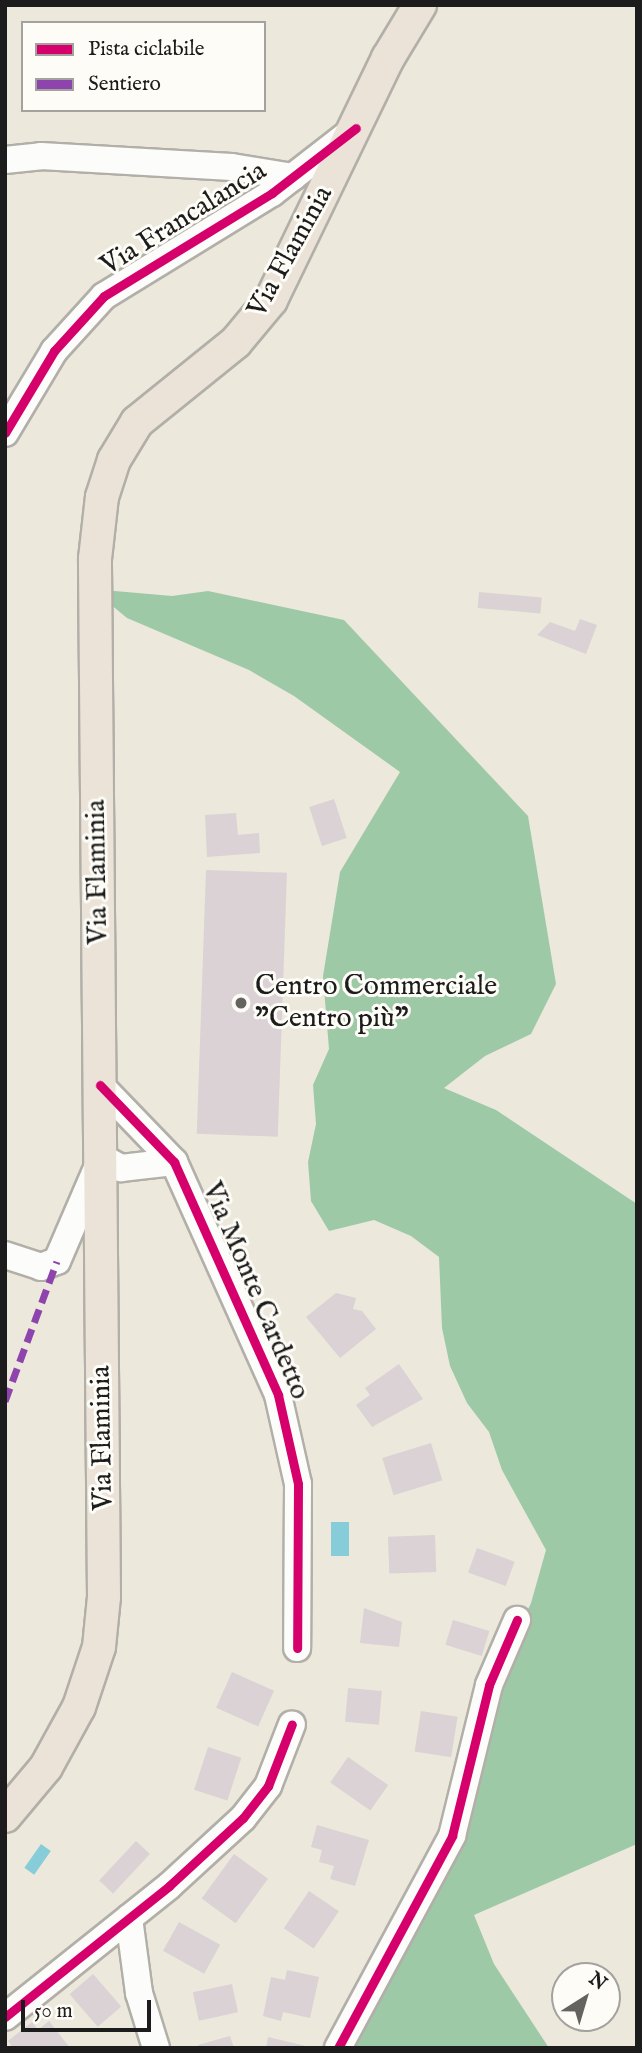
<!DOCTYPE html>
<html>
<head>
<meta charset="utf-8">
<style>
	body { margin:0 }
	#map { position:relative; width:642px; height:2053px; overflow:hidden; background:#ece8dc; font-family:"IM FELL English",serif }
	div>[style] { position:absolute }
	[style*='--x'] { left:calc(var(--x)*1px); top:calc(var(--y)*1px); width:calc(var(--w)*1px); rotate:calc(var(--a)*1deg) }
	.forest>* { inset:0; background:#9ec9a7 }
	.water>* { inset:0; background:#86ccd9; transform-origin:0 0 }
	.building>* { inset:0; background:#dad2d4; transform-origin:0 0 }
	.roads { filter:drop-shadow(2px 0 #b2afa8) drop-shadow(-2px 0 #b2afa8) drop-shadow(0 2px #b2afa8) drop-shadow(0 -2px #b2afa8) }
	.minor>* { height:26px; margin:-13px; padding:0 13px; transform-origin:13px; border-radius:13px; background:#fcfcfa }
	.major>* { height:32px; margin:-16px; padding:0 16px; transform-origin:16px; border-radius:16px; background:#ebe3d8 }
	.quiet>* { height:7px; margin-top:-3.5px; transform-origin:0; background:repeating-linear-gradient(90deg,#8e44ad 0 14px,transparent 0 21px) }
	.cycleway>* { height:9px; margin:-4.5px; padding:0 4.5px; transform-origin:4.5px; border-radius:4.5px; background:#d6006c }
	.dots>* { width:19px; height:19px; translate:-50% -50%; box-sizing:border-box; border:4px solid #fdfcf7; border-radius:50% }
	span { translate:-50% -50%; white-space:nowrap; text-align:center; line-height:1.15; -webkit-text-stroke:6px #fdfcf7; paint-order:stroke }
	.street-label { font-size:28px; color:#1c1c1c }
	.poi-label { font-size:28px; color:#1c1c1c }
	.left { translate:0 -50%; text-align:left }
	.frame { position:absolute; inset:0; border:7px solid #1c1c1c; pointer-events:none }
	.legend { position:absolute; left:21px; top:21px; width:245px; height:91px; box-sizing:border-box; background:#fdfcf7; border:2px solid #a3a29f; margin:0; padding:9px 12px; list-style:none; font-size:21px; color:#1c1c1c }
	.legend li { display:flex; align-items:center; gap:14px; height:35px }
	.legend b { width:35px; border:2px solid #a3a29f }
	.north { position:absolute; left:551px; top:1962px; width:70px; height:70px; box-sizing:border-box; background:#fdfcf7; border:2px solid #a3a29f; border-radius:50%; rotate:37deg; font-size:19px; font-weight:700; line-height:28px; text-align:center; color:#1c1c1c }
	.north::after { content:''; display:block; margin:auto; width:24px; height:32px; background:#65635f; clip-path:polygon(50% 0,100% 100%,50% 72%,0 100%) }
	.scale { position:absolute; left:21px; top:2000px; width:130px; height:32px; box-sizing:border-box; border:4px solid #1c1c1c; border-top:0; padding-left:9px; font-size:21px; line-height:24px; white-space:nowrap; color:#1c1c1c; -webkit-text-stroke:5px #fdfcf7; paint-order:stroke }
</style>
</head>
<body>
<div id="map">
	<div class="forest">
		<i style="clip-path:polygon(92px 589px,172px 596px,208px 591px,344px 620px,528px 816px,556px 984px,531px 1034px,485px 1056px,444px 1088px,496px 1110px,637px 1204px,637px 1844px,474px 1915px,494px 1964px,549px 2048px,345px 2048px,413px 1926px,497px 1677px,531px 1603px,546px 1550px,502px 1470px,489px 1432px,467px 1403px,450px 1366px,442px 1328px,439px 1257px,411px 1236px,374px 1220px,329px 1231px,311px 1201px,308px 1162px,316px 1124px,313px 1085px,329px 1049px,323px 976px,340px 872px,400px 772px,294px 696px,249px 670px,127px 618px)"></i>
	</div>
	<div class="water">
		<i style="left:331px;top:1522px;width:18px;height:34px"></i>
		<i style="left:41px;top:1844px;width:12px;height:29px;rotate:35deg"></i>
	</div>
	<div class="building">
		<i style="left:479px;top:592px;width:63px;height:16px;rotate:5deg"></i>
		<i style="clip-path:polygon(580px 619px,597px 625px,586px 654px,537px 635px,550px 622px,575px 631px)"></i>
		<i style="left:334px;top:799px;width:41px;height:26px;rotate:72deg"></i>
		<i style="clip-path:polygon(236px 813px,238px 835px,259px 833px,260px 853px,207px 857px,205px 815px)"></i>
		<i style="left:206px;top:870px;width:81px;height:264px;rotate:2deg"></i>
		<i style="clip-path:polygon(336px 1293px,356px 1298px,353px 1309px,362px 1311px,376px 1329px,340px 1358px,306px 1317px)"></i>
		<i style="clip-path:polygon(399px 1364px,423px 1399px,372px 1427px,356px 1405px,370px 1395px,365px 1388px)"></i>
		<i style="left:431px;top:1443px;width:39px;height:51px;rotate:73deg"></i>
		<i style="left:435px;top:1535px;width:37px;height:47px;rotate:88deg"></i>
		<i style="left:477px;top:1548px;width:40px;height:26px;rotate:20deg"></i>
		<i style="clip-path:polygon(364px 1608px,402px 1622px,399px 1647px,360px 1643px)"></i>
		<i style="left:453px;top:1620px;width:38px;height:26px;rotate:17deg"></i>
		<i style="left:232px;top:1672px;width:46px;height:39px;rotate:24deg"></i>
		<i style="left:348px;top:1688px;width:34px;height:34px;rotate:5deg"></i>
		<i style="left:421px;top:1711px;width:37px;height:41px;rotate:9deg"></i>
		<i style="left:208px;top:1747px;width:35px;height:45px;rotate:18deg"></i>
		<i style="left:348px;top:1757px;width:49px;height:31px;rotate:35deg"></i>
		<i style="clip-path:polygon(317px 1825px,369px 1840px,355px 1886px,330px 1879px,334px 1866px,319px 1862px,322px 1850px,311px 1847px)"></i>
		<i style="left:136px;top:1841px;width:19px;height:54px;rotate:43deg"></i>
		<i style="left:234px;top:1854px;width:42px;height:55px;rotate:36deg"></i>
		<i style="left:309px;top:1891px;width:36px;height:45px;rotate:34deg"></i>
		<i style="left:179px;top:1922px;width:47px;height:33px;rotate:29deg"></i>
		<i style="clip-path:polygon(287px 1970px,319px 1977px,310px 2018px,283px 2012px,281px 2021px,263px 2016px,271px 1977px,285px 1980px)"></i>
		<i style="left:93px;top:1974px;width:43px;height:31px;rotate:49deg"></i>
		<i style="left:232px;top:1984px;width:29px;height:40px;rotate:78deg"></i>
		<i style="clip-path:polygon(49px 2021px,70px 2048px,13px 2048px,8px 2041px,32px 2022px,38px 2030px)"></i>
		<i style="clip-path:polygon(230px 2036px,234px 2048px,199px 2048px,198px 2045px)"></i>
		<i style="clip-path:polygon(268px 2037px,310px 2047px,310px 2048px,266px 2048px)"></i>
	</div>
	<div class="roads">
		<div class="minor">
			<i style="--x:5;--y:160;--w:36;--a:-6"></i>
			<i style="--x:41;--y:156;--w:191;--a:3.3"></i>
			<i style="--x:232;--y:167;--w:62;--a:9.3"></i>
			<i style="--x:5;--y:433;--w:96;--a:-59.1"></i>
			<i style="--x:54;--y:351;--w:74;--a:-47.7"></i>
			<i style="--x:104;--y:296;--w:197;--a:-31.5"></i>
			<i style="--x:272;--y:193;--w:101;--a:-37.8"></i>
			<i style="--x:100;--y:1085;--w:107;--a:46.1"></i>
			<i style="--x:174;--y:1162;--w:255;--a:65.9"></i>
			<i style="--x:278;--y:1395;--w:91;--a:77.3"></i>
			<i style="--x:298;--y:1484;--w:164;--a:90.3"></i>
			<i style="--x:101;--y:1157;--w:23;--a:29"></i>
			<i style="--x:121;--y:1168;--w:53;--a:-6.5"></i>
			<i style="--x:5;--y:1255;--w:38;--a:18"></i>
			<i style="--x:41;--y:1267;--w:17;--a:-21"></i>
			<i style="--x:57;--y:1261;--w:103;--a:-66.7"></i>
			<i style="--x:129;--y:1918;--w:76;--a:82.4"></i>
			<i style="--x:139;--y:1993;--w:58;--a:72.8"></i>
			<i style="--x:5;--y:2017;--w:210;--a:-38.6"></i>
			<i style="--x:169;--y:1886;--w:100;--a:-42.6"></i>
			<i style="--x:243;--y:1818;--w:41;--a:-52"></i>
			<i style="--x:268;--y:1786;--w:66;--a:-68.8"></i>
			<i style="--x:338;--y:2048;--w:241;--a:-61.7"></i>
			<i style="--x:452;--y:1836;--w:155;--a:-76.2"></i>
			<i style="--x:489;--y:1685;--w:71;--a:-66.7"></i>
		</div>
		<div class="major">
			<i style="--x:5;--y:1816;--w:64;--a:-50.1"></i>
			<i style="--x:46;--y:1767;--w:68;--a:-61.2"></i>
			<i style="--x:79;--y:1707;--w:63;--a:-71.6"></i>
			<i style="--x:99;--y:1647;--w:50;--a:-84.3"></i>
			<i style="--x:104;--y:1597;--w:1038;--a:-90.5"></i>
			<i style="--x:95;--y:559;--w:62;--a:-83.6"></i>
			<i style="--x:102;--y:497;--w:39;--a:-72"></i>
			<i style="--x:114;--y:460;--w:44;--a:-58.8"></i>
			<i style="--x:137;--y:422;--w:127;--a:-38.9"></i>
			<i style="--x:236;--y:342;--w:55;--a:-50.2"></i>
			<i style="--x:271;--y:300;--w:269;--a:-64.2"></i>
			<i style="--x:388;--y:58;--w:62;--a:-58.9"></i>
		</div>
	</div>
	<div class="quiet">
		<i style="--x:5;--y:1401;--w:149;--a:-69.6"></i>
	</div>
	<div class="cycleway">
		<i style="--x:5;--y:433;--w:96;--a:-59.1"></i>
		<i style="--x:54;--y:351;--w:74;--a:-47.7"></i>
		<i style="--x:104;--y:296;--w:197;--a:-31.5"></i>
		<i style="--x:272;--y:193;--w:106;--a:-37.7"></i>
		<i style="--x:100;--y:1085;--w:107;--a:46.1"></i>
		<i style="--x:174;--y:1162;--w:255;--a:65.9"></i>
		<i style="--x:278;--y:1395;--w:91;--a:77.3"></i>
		<i style="--x:298;--y:1484;--w:164;--a:90.3"></i>
		<i style="--x:5;--y:2017;--w:210;--a:-38.6"></i>
		<i style="--x:169;--y:1886;--w:100;--a:-42.6"></i>
		<i style="--x:243;--y:1818;--w:41;--a:-52"></i>
		<i style="--x:268;--y:1786;--w:66;--a:-68.8"></i>
		<i style="--x:338;--y:2048;--w:241;--a:-61.7"></i>
		<i style="--x:452;--y:1836;--w:155;--a:-76.2"></i>
		<i style="--x:489;--y:1685;--w:71;--a:-66.7"></i>
	</div>
	<div class="dots">
		<i style="left:241px;top:1003px;background:#65635f"></i>
	</div>
	<div class="street-label">
		<span style="left:184px;top:219px;rotate:-32deg">Via Francalancia</span>
		<span style="left:291px;top:252px;rotate:-61deg">Via Flaminia</span>
		<span style="left:98px;top:872px;rotate:-91deg">Via Flaminia</span>
		<span style="left:255px;top:1291px;rotate:67deg">Via Monte Cardetto</span>
		<span style="left:103px;top:1438px;rotate:-91deg">Via Flaminia</span>
	</div>
	<div class="poi-label">
		<span class="left" style="left:255px;top:1003px">Centro Commerciale<br>"Centro più"</span>
	</div>
	<div class="frame"></div>
	<ul class="legend">
	<li><b style="height:9px;background:#d6006c"></b>Pista ciclabile</li>
	<li><b style="height:9px;background:#8e44ad"></b>Sentiero</li>
	</ul>
	<div class="north">N</div>
	<div class="scale">50 m</div>
</div>
</body>
</html>
